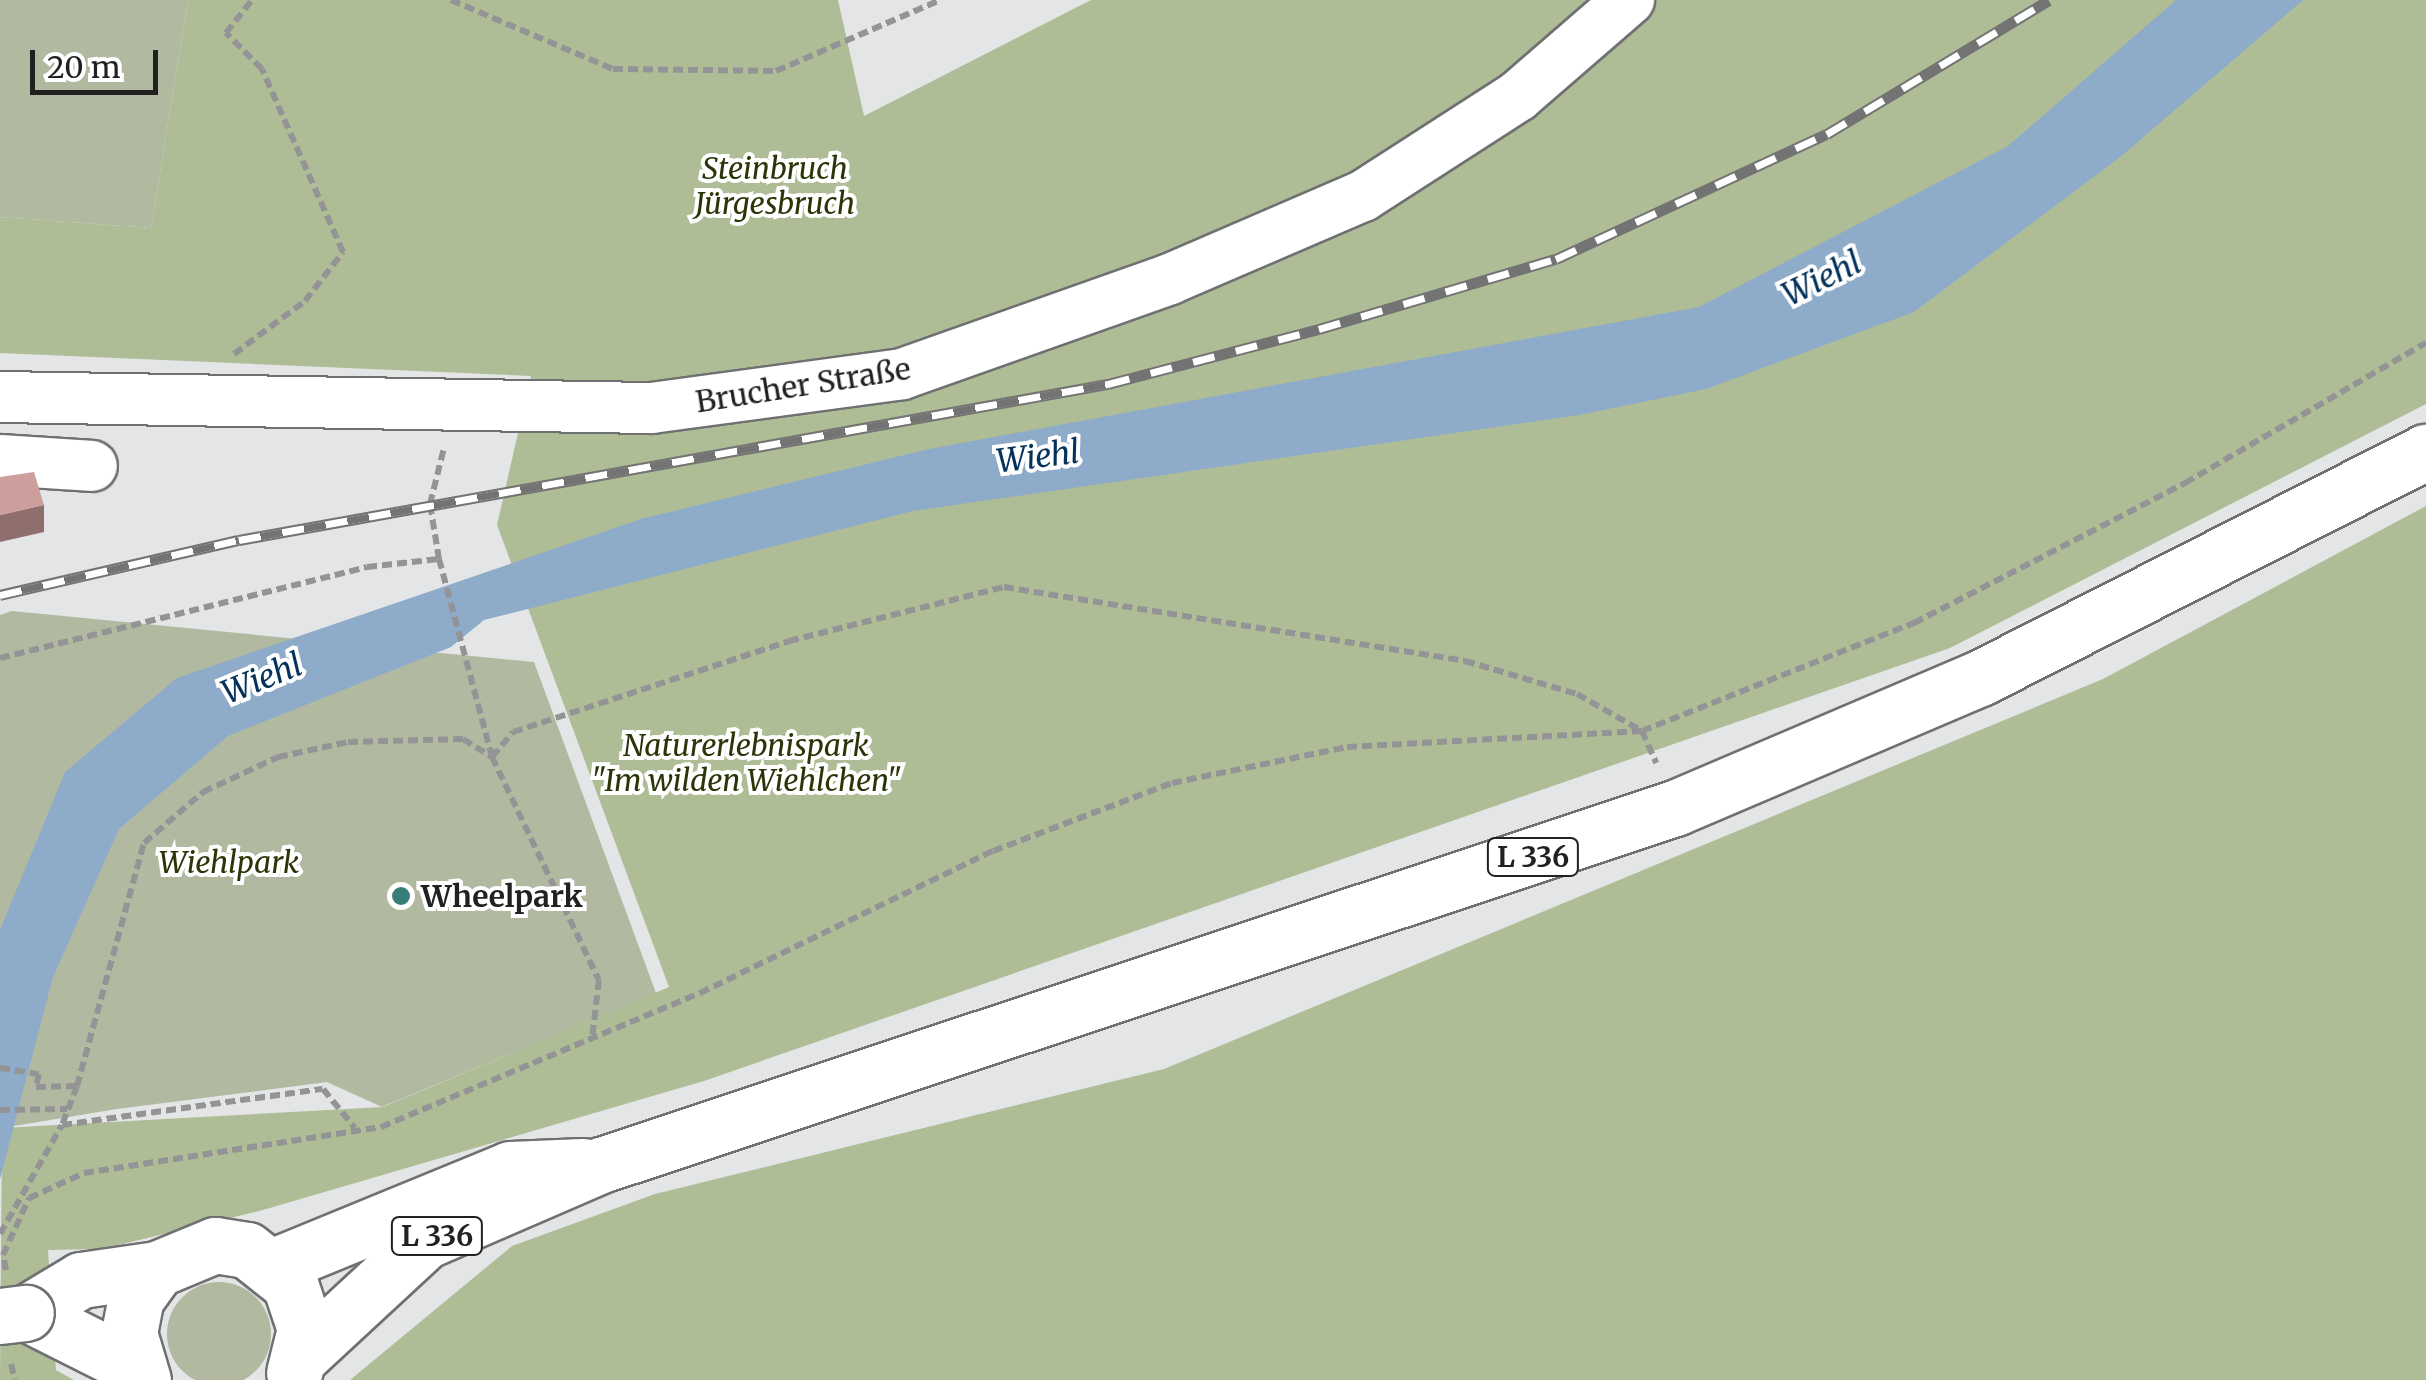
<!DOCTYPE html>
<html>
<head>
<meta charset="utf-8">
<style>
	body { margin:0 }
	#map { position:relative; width:2426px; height:1380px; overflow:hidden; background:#e4e5e7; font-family:Merriweather,serif }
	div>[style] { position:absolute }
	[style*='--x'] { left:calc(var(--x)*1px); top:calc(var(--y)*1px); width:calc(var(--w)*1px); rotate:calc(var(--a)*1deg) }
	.green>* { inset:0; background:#b1baa0 }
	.round { border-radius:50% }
	.forest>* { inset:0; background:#afbd96 }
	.water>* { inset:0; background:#8eabca }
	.path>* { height:6px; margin-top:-3px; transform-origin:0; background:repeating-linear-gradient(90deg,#949496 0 10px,transparent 0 15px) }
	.roads { filter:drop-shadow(2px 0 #6f7071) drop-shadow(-2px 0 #6f7071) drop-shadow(0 2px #6f7071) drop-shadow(0 -2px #6f7071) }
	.minor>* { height:50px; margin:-25px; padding:0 25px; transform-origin:25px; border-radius:25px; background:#fff }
	.major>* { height:55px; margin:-27.5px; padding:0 27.5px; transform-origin:27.5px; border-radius:27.5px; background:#fff }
	.rail>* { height:11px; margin-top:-5.5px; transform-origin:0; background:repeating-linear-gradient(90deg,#fff 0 22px,#737374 0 44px); box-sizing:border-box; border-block:2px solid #737374 }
	.bridges { filter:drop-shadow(2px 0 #6f7071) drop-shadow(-2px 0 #6f7071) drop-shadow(0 2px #6f7071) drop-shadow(0 -2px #6f7071) }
	.major-bridge>* { height:55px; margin:-27.5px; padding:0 27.5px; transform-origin:27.5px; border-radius:27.5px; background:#fff }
	.shaded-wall>* { inset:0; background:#8f6f6d }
	.building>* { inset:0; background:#cc9e9c }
	.dots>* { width:28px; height:28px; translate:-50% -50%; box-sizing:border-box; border:5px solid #fff; border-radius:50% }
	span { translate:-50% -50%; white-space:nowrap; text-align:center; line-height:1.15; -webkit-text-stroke:8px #fff; paint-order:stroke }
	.shield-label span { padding:2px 8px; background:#fff; border:2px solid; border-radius:8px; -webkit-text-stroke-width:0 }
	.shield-label { font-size:28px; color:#212122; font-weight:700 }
	.park-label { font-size:30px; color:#2a3608; font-style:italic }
	.street-label { font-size:30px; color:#212122 }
	.poi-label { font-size:30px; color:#212122; font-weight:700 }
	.left { translate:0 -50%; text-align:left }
	.water-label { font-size:32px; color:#04325a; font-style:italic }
	.scale { position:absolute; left:30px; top:50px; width:128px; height:45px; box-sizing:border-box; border:5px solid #212122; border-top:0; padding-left:12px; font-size:30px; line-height:35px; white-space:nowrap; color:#212122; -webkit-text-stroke:8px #fff; paint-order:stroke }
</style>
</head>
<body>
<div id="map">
	<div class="green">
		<i style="clip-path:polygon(0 0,188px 0,151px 228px,0 217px)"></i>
		<i style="clip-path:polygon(12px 611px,534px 662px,656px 993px,382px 1107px,327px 1082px,117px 1109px,2px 1128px,0 1136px,0 615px)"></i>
		<i class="round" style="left:167px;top:1282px;width:104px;height:104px"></i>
	</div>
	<div class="forest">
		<i style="clip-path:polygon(188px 0,838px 0,864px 116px,1091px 0,2426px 0,2426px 404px,1950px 648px,704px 1081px,263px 1210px,102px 1249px,48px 1250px,56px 1370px,74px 1380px,0 1380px,2px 1128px,383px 1107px,669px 987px,497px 525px,531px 376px,0 353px,0 217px,151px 228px)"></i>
		<i style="clip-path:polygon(2426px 506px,2426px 1380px,350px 1380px,512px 1246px,655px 1194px,1164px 1069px,2103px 679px)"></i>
	</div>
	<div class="water">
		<i style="clip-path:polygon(2176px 0,2303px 0,2119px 158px,1914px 312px,1706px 389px,1579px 415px,913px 511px,484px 620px,451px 647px,228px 736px,119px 829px,53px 977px,0 1179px,0 930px,65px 772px,177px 678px,641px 519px,929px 449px,1699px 307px,2008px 146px)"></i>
	</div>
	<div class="path">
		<i style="--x:451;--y:0;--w:176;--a:23.1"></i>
		<i style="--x:613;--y:69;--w:163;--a:0.7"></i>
		<i style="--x:776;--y:71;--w:179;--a:-23.4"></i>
		<i style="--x:234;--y:354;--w:89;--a:-36.7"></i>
		<i style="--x:305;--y:301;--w:62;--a:-52.2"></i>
		<i style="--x:343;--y:252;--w:200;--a:-113.9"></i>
		<i style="--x:262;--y:69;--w:51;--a:-135"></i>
		<i style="--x:226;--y:33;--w:42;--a:-51.8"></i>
		<i style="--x:439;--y:559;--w:56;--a:-99.3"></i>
		<i style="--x:430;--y:504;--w:58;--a:-76"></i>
		<i style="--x:0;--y:658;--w:378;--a:-13.9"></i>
		<i style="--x:367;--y:567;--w:72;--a:-6.3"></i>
		<i style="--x:439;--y:559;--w:205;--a:75"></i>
		<i style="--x:492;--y:757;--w:247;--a:64.4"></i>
		<i style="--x:599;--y:980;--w:59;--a:96.8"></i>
		<i style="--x:0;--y:1068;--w:39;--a:9"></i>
		<i style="--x:39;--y:1074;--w:13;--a:103"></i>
		<i style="--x:36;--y:1087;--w:41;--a:-1.4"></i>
		<i style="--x:77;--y:1086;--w:42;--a:111"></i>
		<i style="--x:62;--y:1125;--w:263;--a:-7.9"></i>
		<i style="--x:323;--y:1089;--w:50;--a:50.6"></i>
		<i style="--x:77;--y:1086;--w:252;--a:-74.6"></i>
		<i style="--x:144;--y:843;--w:78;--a:-40.8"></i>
		<i style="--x:203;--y:792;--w:83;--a:-25"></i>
		<i style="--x:278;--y:757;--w:72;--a:-12.1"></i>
		<i style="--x:348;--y:742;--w:115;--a:-1.5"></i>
		<i style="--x:463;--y:739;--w:34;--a:32"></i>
		<i style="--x:492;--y:757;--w:33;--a:-50"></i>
		<i style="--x:513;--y:732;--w:291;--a:-18.2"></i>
		<i style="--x:789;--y:641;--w:222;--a:-14.1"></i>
		<i style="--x:1004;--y:587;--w:467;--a:9.1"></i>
		<i style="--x:1465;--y:661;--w:117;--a:16.4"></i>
		<i style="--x:1577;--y:694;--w:75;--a:29.6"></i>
		<i style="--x:1642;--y:731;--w:35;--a:66"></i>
		<i style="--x:0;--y:1110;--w:67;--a:-0.9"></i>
		<i style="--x:0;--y:1234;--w:125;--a:-60.4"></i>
		<i style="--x:6;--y:1270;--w:15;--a:-101"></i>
		<i style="--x:3;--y:1255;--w:63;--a:-65.5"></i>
		<i style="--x:29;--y:1198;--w:60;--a:-24.4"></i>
		<i style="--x:84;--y:1173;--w:301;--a:-8.8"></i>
		<i style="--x:381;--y:1127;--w:346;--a:-22.8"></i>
		<i style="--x:700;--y:993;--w:326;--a:-25.9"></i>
		<i style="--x:993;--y:851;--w:191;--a:-20.8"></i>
		<i style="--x:1172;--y:783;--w:179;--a:-11.6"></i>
		<i style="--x:1347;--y:747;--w:295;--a:-3.1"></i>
		<i style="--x:1642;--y:731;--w:293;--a:-21.7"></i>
		<i style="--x:1914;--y:623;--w:305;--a:-27.3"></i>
		<i style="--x:2185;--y:483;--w:279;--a:-30.2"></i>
		<i style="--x:11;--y:1364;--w:16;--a:76"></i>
	</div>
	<div class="roads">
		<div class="minor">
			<i style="--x:0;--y:397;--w:652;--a:0.97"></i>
			<i style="--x:652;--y:408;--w:252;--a:-7.7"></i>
			<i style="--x:902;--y:374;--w:284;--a:-19.5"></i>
			<i style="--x:1170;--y:279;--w:210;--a:-23.3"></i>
			<i style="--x:1363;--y:196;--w:184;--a:-32.8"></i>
			<i style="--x:1518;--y:96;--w:147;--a:-40.9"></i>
			<i style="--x:0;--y:460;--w:92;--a:3.7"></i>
		</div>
		<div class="major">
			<i style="--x:274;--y:1266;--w:255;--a:-22.3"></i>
			<i style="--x:510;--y:1169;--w:73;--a:-2.4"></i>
			<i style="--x:26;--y:1313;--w:64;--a:-31"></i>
			<i style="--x:81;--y:1280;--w:77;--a:-8.2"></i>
			<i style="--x:26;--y:1313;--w:123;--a:26.6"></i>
			<i style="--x:303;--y:1354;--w:166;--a:-42.8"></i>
			<i style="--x:425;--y:1241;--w:192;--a:-23.4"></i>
			<i style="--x:601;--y:1165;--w:1132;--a:-18.39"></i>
			<i style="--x:1675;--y:808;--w:332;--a:-23.1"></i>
			<i style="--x:1980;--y:678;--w:500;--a:-26.9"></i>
			<i style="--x:143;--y:1380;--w:49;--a:-106.6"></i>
			<i style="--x:129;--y:1333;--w:36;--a:-79"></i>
			<i style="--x:136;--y:1298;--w:36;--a:-54"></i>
			<i style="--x:157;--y:1269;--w:63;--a:-22.5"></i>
			<i style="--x:215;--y:1245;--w:32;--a:9"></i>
			<i style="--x:247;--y:1250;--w:55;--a:38.3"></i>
			<i style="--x:290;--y:1284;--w:47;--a:71.6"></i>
			<i style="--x:305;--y:1329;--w:45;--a:104"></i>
		</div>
	</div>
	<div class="rail">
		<i style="--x:0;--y:595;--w:245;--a:-13"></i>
		<i style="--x:239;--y:540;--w:883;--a:-10.18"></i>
		<i style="--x:1108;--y:384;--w:218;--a:-14.6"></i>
		<i style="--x:1319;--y:329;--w:247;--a:-16.5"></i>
		<i style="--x:1556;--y:259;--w:298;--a:-24.8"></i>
		<i style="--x:1827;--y:134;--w:259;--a:-31.1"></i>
	</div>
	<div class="bridges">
		<div class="major-bridge">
			<i style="--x:0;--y:1316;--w:26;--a:-7"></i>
		</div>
	</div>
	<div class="shaded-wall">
		<i style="clip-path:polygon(44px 505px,44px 532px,0 542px,0 515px)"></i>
	</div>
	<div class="building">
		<i style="clip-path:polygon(34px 472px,44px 505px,0 515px,0 477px)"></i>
	</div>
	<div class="dots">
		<i style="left:401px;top:896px;background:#377e78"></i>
	</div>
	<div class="shield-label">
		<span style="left:1533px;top:857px">L 336</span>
		<span style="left:437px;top:1236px">L 336</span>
	</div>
	<div class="park-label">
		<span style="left:775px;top:185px">Steinbruch<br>Jürgesbruch</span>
		<span style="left:746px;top:762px">Naturerlebnispark<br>"Im wilden Wiehlchen"</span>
		<span style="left:229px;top:862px">Wiehlpark</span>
	</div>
	<div class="street-label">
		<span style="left:803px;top:385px;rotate:-9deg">Brucher Straße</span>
	</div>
	<div class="poi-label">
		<span class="left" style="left:421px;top:896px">Wheelpark</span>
	</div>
	<div class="water-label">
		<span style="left:1822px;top:279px;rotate:-26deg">Wiehl</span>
		<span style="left:1038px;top:457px;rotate:-7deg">Wiehl</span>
		<span style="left:262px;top:679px;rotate:-22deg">Wiehl</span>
	</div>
	<div class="scale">20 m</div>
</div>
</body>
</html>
